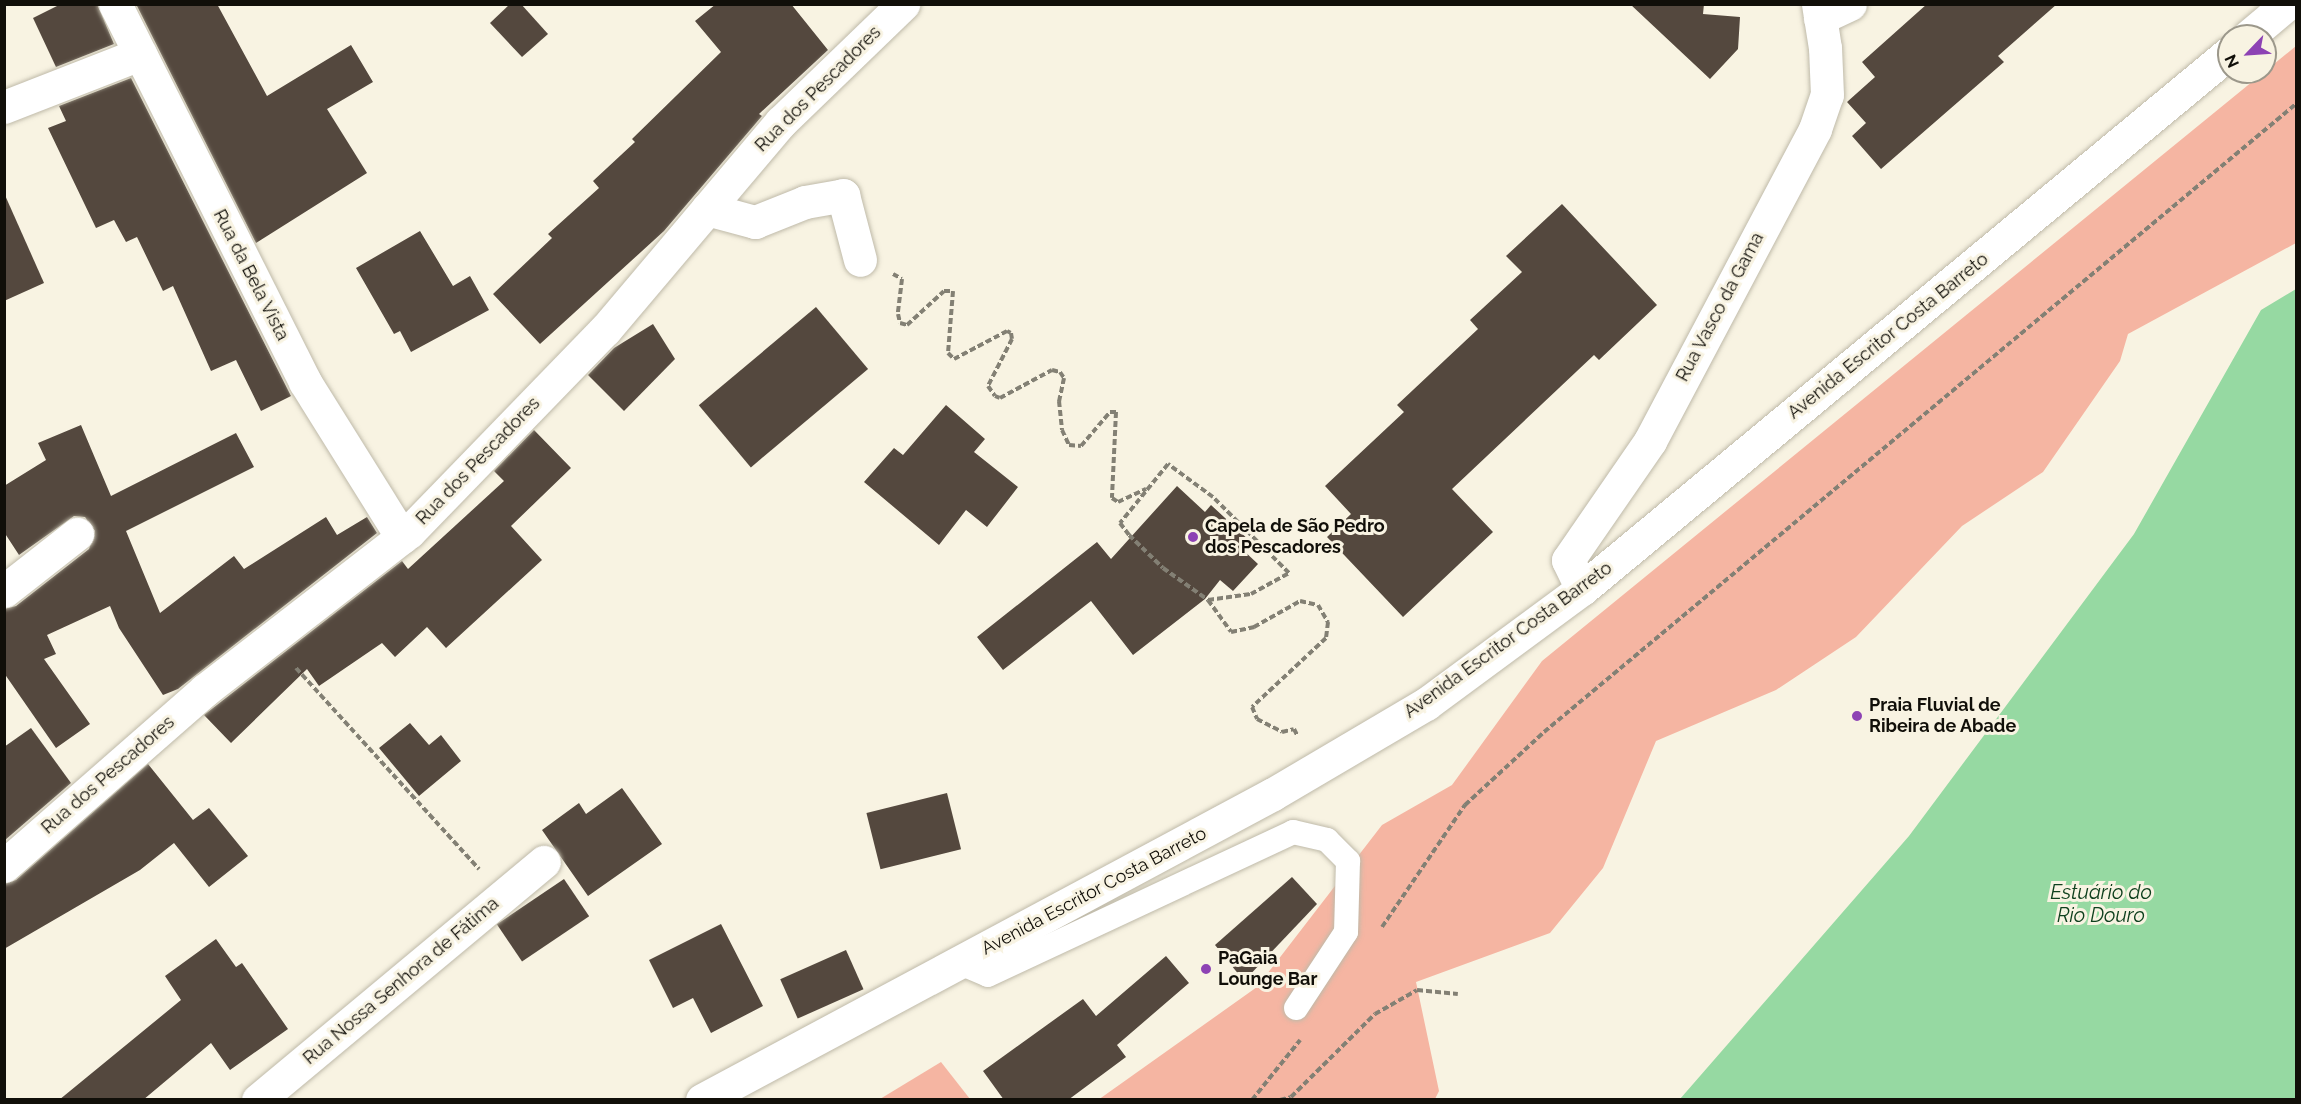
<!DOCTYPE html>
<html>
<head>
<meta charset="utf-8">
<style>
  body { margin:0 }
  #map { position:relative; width:2301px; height:1104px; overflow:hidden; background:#f8f3e2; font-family:Raleway,sans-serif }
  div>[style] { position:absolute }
  .green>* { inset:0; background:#f5b5a2 }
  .water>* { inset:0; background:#96d9a2 }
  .building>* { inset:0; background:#54483e; transform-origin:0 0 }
  .path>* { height:4px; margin-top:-2px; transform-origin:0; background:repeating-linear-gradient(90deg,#838074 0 6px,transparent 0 9px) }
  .roads { filter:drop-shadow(0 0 2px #bfbaa9) drop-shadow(0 0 2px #bfbaa9) }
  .service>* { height:24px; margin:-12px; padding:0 12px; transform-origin:12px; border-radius:12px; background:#fff }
  .minor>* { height:33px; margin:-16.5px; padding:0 16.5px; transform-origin:16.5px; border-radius:16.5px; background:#fff }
  .primary>* { height:33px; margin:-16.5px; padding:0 16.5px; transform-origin:16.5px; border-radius:16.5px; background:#fff }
  .dots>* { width:16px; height:16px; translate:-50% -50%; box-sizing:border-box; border:3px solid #f8f3e2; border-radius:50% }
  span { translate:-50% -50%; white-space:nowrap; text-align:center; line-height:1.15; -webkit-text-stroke:6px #f8f3e2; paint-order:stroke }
  .street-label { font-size:18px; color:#110f09 }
  .poi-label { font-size:18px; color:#110f09; font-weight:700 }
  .left { translate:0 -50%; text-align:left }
  .water-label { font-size:20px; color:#0e401d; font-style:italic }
  .frame { position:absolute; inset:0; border:6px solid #110f09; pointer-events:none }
  .north { position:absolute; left:2217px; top:24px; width:60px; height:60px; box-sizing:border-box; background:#f8f3e2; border:2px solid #9c988b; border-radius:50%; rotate:245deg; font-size:16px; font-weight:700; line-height:24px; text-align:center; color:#110f09 }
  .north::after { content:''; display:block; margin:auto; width:21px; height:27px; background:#8d42b4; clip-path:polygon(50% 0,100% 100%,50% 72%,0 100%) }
</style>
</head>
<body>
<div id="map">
  <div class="green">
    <div style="clip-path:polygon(2296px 46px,2296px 243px,2128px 334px,2120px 361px,2043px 472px,1962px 526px,1856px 637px,1776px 690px,1656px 741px,1603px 868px,1550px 933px,1416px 982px,1439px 1091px,1435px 1099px,1098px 1100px,1257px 987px,1382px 825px,1452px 785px,1542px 661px)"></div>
    <div style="clip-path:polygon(941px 1062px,970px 1099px,880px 1099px)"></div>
  </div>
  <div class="water">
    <div style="clip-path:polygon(2296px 289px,2296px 1099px,1680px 1099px,1909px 836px,2134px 534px,2261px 310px)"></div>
  </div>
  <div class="building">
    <div style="clip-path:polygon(61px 4px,97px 4px,114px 44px,56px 67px,33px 18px)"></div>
    <div style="clip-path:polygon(136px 4px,217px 4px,267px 96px,351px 45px,373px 82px,327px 109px,367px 173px,256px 243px)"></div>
    <div style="clip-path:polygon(510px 4px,521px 4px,548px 34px,522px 57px,490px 23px)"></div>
    <div style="clip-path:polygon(716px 4px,791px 4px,828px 50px,759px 114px,762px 116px,664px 231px,540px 344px,493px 294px,552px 238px,548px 234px,599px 188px,593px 181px,635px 142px,632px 139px,721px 52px,695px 21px)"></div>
    <div style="clip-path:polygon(1630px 4px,1704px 4px,1703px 14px,1740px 17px,1738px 49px,1710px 79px)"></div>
    <div style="clip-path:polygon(1927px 4px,2057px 4px,1998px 56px,2004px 62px,1881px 169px,1852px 136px,1866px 123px,1847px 102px,1875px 77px,1862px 62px)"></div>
    <div style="clip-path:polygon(131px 78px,291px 396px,261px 411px,236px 360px,211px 371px,173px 286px,163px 291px,137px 237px,126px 242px,114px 220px,96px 228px,48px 128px,66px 121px,59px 106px)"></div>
    <div style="clip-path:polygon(4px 193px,44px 283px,4px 301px)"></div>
    <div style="clip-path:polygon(1562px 204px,1657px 305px,1599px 360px,1594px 355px,1452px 489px,1493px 532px,1403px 617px,1327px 537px,1351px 514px,1325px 486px,1404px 412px,1397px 405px,1478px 329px,1470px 320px,1522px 272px,1506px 256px)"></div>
    <div style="clip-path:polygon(420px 231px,453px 286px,470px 276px,489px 310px,411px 352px,400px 331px,394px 334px,356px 268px)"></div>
    <div style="left:816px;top:307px;width:81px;height:153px;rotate:50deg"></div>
    <div style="clip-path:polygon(653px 324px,675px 359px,624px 411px,588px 375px,614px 348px)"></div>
    <div style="clip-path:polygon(946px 405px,985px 439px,974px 452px,1018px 487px,987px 527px,966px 510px,939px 545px,864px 482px,894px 448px,903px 455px)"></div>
    <div style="clip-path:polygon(81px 425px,111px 496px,236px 433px,254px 467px,126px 531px,160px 613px,234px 556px,244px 569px,326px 517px,337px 535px,367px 517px,377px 533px,178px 689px,163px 695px,119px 628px,110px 606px,47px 635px,56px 654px,44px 659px,90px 724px,56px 748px,4px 673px,4px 609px,16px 606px,89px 549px,95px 531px,85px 517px,74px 516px,19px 555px,4px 532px,4px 486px,46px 460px,38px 443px)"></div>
    <div style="clip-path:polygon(534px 430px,571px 468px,511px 526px,542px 560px,446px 648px,427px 627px,395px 657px,382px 643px,319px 686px,307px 669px,231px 743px,204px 715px,402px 561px,408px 569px,504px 481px,494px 471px)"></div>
    <div style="clip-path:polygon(1177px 486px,1205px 512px,1211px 505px,1251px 542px,1243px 550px,1258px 564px,1233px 591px,1220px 580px,1205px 599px,1133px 655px,1091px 601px,1003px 670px,977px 637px,1097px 542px,1111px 559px)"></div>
    <div style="clip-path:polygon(410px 723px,429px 745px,441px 735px,461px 761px,419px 796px,379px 748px)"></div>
    <div style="clip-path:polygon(31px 728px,71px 783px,4px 841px,4px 747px)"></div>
    <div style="clip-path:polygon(148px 764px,193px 820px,209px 808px,248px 856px,209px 887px,174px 843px,140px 870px,4px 949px,4px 884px,16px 880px)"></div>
    <div style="clip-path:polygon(622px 788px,662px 844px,588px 896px,542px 830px,579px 803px,586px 814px)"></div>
    <div style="left:947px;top:793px;width:58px;height:83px;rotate:76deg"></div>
    <div style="clip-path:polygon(1292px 877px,1317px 904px,1244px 981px,1215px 945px)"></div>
    <div style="left:564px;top:879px;width:45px;height:81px;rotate:56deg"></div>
    <div style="clip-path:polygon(721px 924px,763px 1006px,711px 1033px,693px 998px,673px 1008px,649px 960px)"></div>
    <div style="clip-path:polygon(216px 939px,236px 967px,242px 963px,288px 1029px,230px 1070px,211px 1043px,143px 1100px,59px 1100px,181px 1000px,165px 976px)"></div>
    <div style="left:846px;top:950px;width:43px;height:72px;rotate:66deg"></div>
    <div style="clip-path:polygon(1166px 956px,1189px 983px,1117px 1045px,1126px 1057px,1068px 1100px,1004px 1100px,983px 1071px,1083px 999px,1096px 1016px)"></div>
  </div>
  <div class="path">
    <div style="left:893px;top:274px;width:10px;rotate:29deg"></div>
    <div style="left:902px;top:279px;width:35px;rotate:97deg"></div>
    <div style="left:898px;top:314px;width:9px;rotate:77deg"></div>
    <div style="left:900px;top:323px;width:7px;rotate:16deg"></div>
    <div style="left:907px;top:325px;width:50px;rotate:-42.6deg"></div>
    <div style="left:944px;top:291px;width:9px"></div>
    <div style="left:953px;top:291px;width:62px;rotate:94.6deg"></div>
    <div style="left:948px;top:353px;width:8px;rotate:45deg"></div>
    <div style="left:954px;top:359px;width:60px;rotate:-27.8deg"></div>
    <div style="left:1007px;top:331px;width:4px;rotate:27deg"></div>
    <div style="left:1011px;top:333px;width:6px;rotate:81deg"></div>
    <div style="left:1012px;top:339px;width:53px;rotate:117.1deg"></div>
    <div style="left:988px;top:386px;width:12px;rotate:55deg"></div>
    <div style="left:995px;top:396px;width:5px;rotate:22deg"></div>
    <div style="left:1000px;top:398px;width:59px;rotate:-28.3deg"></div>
    <div style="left:1052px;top:370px;width:8px;rotate:14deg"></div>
    <div style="left:1060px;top:372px;width:7px;rotate:56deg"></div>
    <div style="left:1064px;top:378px;width:24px;rotate:102deg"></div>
    <div style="left:1059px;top:401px;width:29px;rotate:84deg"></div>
    <div style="left:1062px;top:430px;width:17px;rotate:65deg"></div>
    <div style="left:1069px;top:445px;width:12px;rotate:5deg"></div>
    <div style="left:1081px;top:446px;width:45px;rotate:-49.5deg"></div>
    <div style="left:1110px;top:412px;width:6px"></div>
    <div style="left:1116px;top:412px;width:86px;rotate:92.7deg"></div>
    <div style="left:1112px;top:498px;width:7px;rotate:34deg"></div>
    <div style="left:1118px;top:502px;width:31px;rotate:-25deg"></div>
    <div style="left:1208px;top:600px;width:43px;rotate:-7.9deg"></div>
    <div style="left:1251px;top:594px;width:43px;rotate:-28.9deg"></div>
    <div style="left:1289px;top:573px;width:107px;rotate:-135deg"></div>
    <div style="left:1213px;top:497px;width:56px;rotate:-143.7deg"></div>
    <div style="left:1168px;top:464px;width:76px;rotate:129.1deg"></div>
    <div style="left:1120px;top:523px;width:15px;rotate:53deg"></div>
    <div style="left:1129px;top:535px;width:47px;rotate:44.1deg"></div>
    <div style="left:1163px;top:568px;width:55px;rotate:35.4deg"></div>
    <div style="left:1208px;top:600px;width:39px;rotate:54deg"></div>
    <div style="left:1231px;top:632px;width:24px;rotate:-12deg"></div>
    <div style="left:1254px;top:627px;width:53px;rotate:-29.5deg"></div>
    <div style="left:1300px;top:601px;width:18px;rotate:13deg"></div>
    <div style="left:1318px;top:605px;width:20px;rotate:60deg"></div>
    <div style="left:1328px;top:622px;width:16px;rotate:97deg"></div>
    <div style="left:1326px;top:638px;width:101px;rotate:137deg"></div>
    <div style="left:1252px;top:707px;width:13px;rotate:67deg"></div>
    <div style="left:1257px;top:719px;width:28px;rotate:27deg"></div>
    <div style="left:1282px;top:732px;width:12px;rotate:-14deg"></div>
    <div style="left:1294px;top:729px;width:7px;rotate:63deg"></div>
    <div style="left:296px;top:668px;width:272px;rotate:47.7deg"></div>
    <div style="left:1382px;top:927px;width:148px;rotate:-55.8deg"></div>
    <div style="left:1465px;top:805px;width:108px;rotate:-42.7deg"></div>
    <div style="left:1544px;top:732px;width:980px;rotate:-39.87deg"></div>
    <div style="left:1252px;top:1100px;width:77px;rotate:-51.3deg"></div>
    <div style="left:1280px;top:1100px;width:11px;rotate:-15deg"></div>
    <div style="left:1291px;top:1097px;width:118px;rotate:-44.7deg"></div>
    <div style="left:1375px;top:1014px;width:48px;rotate:-29.7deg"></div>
    <div style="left:1417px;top:990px;width:41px;rotate:5.6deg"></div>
  </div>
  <div class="roads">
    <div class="service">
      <div style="left:960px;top:963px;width:30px;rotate:23deg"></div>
      <div style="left:988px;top:975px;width:337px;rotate:-25.1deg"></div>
      <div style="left:1293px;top:832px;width:35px;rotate:13deg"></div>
      <div style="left:1327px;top:840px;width:30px;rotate:45deg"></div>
      <div style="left:1348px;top:861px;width:71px;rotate:91.6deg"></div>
      <div style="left:1346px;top:932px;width:91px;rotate:123.3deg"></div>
    </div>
    <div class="minor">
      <div style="left:115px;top:4px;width:423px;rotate:63.3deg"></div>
      <div style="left:305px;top:382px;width:183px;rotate:58deg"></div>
      <div style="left:1820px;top:18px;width:33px;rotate:-25deg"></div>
      <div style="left:4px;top:107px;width:146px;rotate:-21.3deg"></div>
      <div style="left:707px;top:209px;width:50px;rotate:15.2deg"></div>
      <div style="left:755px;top:222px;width:54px;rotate:-21.8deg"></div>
      <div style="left:805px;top:202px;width:39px;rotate:-10deg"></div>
      <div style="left:843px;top:195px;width:67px;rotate:75.3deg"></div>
      <div style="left:1582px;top:589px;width:32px;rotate:-116deg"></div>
      <div style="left:1568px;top:560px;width:145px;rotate:-55.4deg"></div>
      <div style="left:1650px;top:441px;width:353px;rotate:-62.1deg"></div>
      <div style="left:1815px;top:129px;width:36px;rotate:-71deg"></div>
      <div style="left:1827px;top:95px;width:47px;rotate:-92.4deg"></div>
      <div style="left:1825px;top:48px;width:45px;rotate:-99deg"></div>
      <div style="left:4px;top:591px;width:93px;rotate:-38deg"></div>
      <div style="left:4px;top:866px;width:267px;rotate:-41.2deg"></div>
      <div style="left:205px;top:690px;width:258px;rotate:-37.8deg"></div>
      <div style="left:409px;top:532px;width:281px;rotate:-45.9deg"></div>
      <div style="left:605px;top:330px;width:272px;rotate:-49.8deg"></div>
      <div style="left:781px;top:122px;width:170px;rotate:-44deg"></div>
      <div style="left:258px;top:1100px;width:372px;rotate:-39.8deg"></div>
    </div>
    <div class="primary">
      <div style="left:2249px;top:36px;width:50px;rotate:-40.1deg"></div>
      <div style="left:702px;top:1100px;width:648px;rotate:-28.19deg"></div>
      <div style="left:1273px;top:794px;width:178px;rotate:-30.5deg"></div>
      <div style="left:1426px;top:704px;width:194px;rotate:-36.4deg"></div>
      <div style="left:1582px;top:589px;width:840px;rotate:-39.64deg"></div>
    </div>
  </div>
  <div class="dots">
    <div style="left:1193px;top:537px;background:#8d42b4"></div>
    <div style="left:1857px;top:716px;background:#8d42b4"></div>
    <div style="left:1206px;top:969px;background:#8d42b4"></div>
  </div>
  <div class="street-label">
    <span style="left:818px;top:89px;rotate:-45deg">Rua dos Pescadores</span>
    <span style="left:251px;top:275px;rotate:63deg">Rua da Bela Vista</span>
    <span style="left:1720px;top:307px;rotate:-62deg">Rua Vasco da Gama</span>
    <span style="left:1888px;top:336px;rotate:-39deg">Avenida Escritor Costa Barreto</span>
    <span style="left:478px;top:461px;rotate:-46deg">Rua dos Pescadores</span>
    <span style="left:1508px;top:640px;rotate:-36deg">Avenida Escritor Costa Barreto</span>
    <span style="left:108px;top:775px;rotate:-41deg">Rua dos Pescadores</span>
    <span style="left:1094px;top:891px;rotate:-28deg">Avenida Escritor Costa Barreto</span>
    <span style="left:401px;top:981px;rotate:-40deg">Rua Nossa Senhora de Fátima</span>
  </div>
  <div class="poi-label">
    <span class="left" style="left:1205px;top:537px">Capela de São Pedro<br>dos Pescadores</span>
    <span class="left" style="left:1869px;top:716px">Praia Fluvial de<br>Ribeira de Abade</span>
    <span class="left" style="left:1218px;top:969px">PaGaia<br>Lounge Bar</span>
  </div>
  <div class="water-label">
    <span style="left:2101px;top:904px">Estuário do<br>Rio Douro</span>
  </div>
  <div class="frame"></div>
  <div class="north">N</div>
</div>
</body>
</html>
